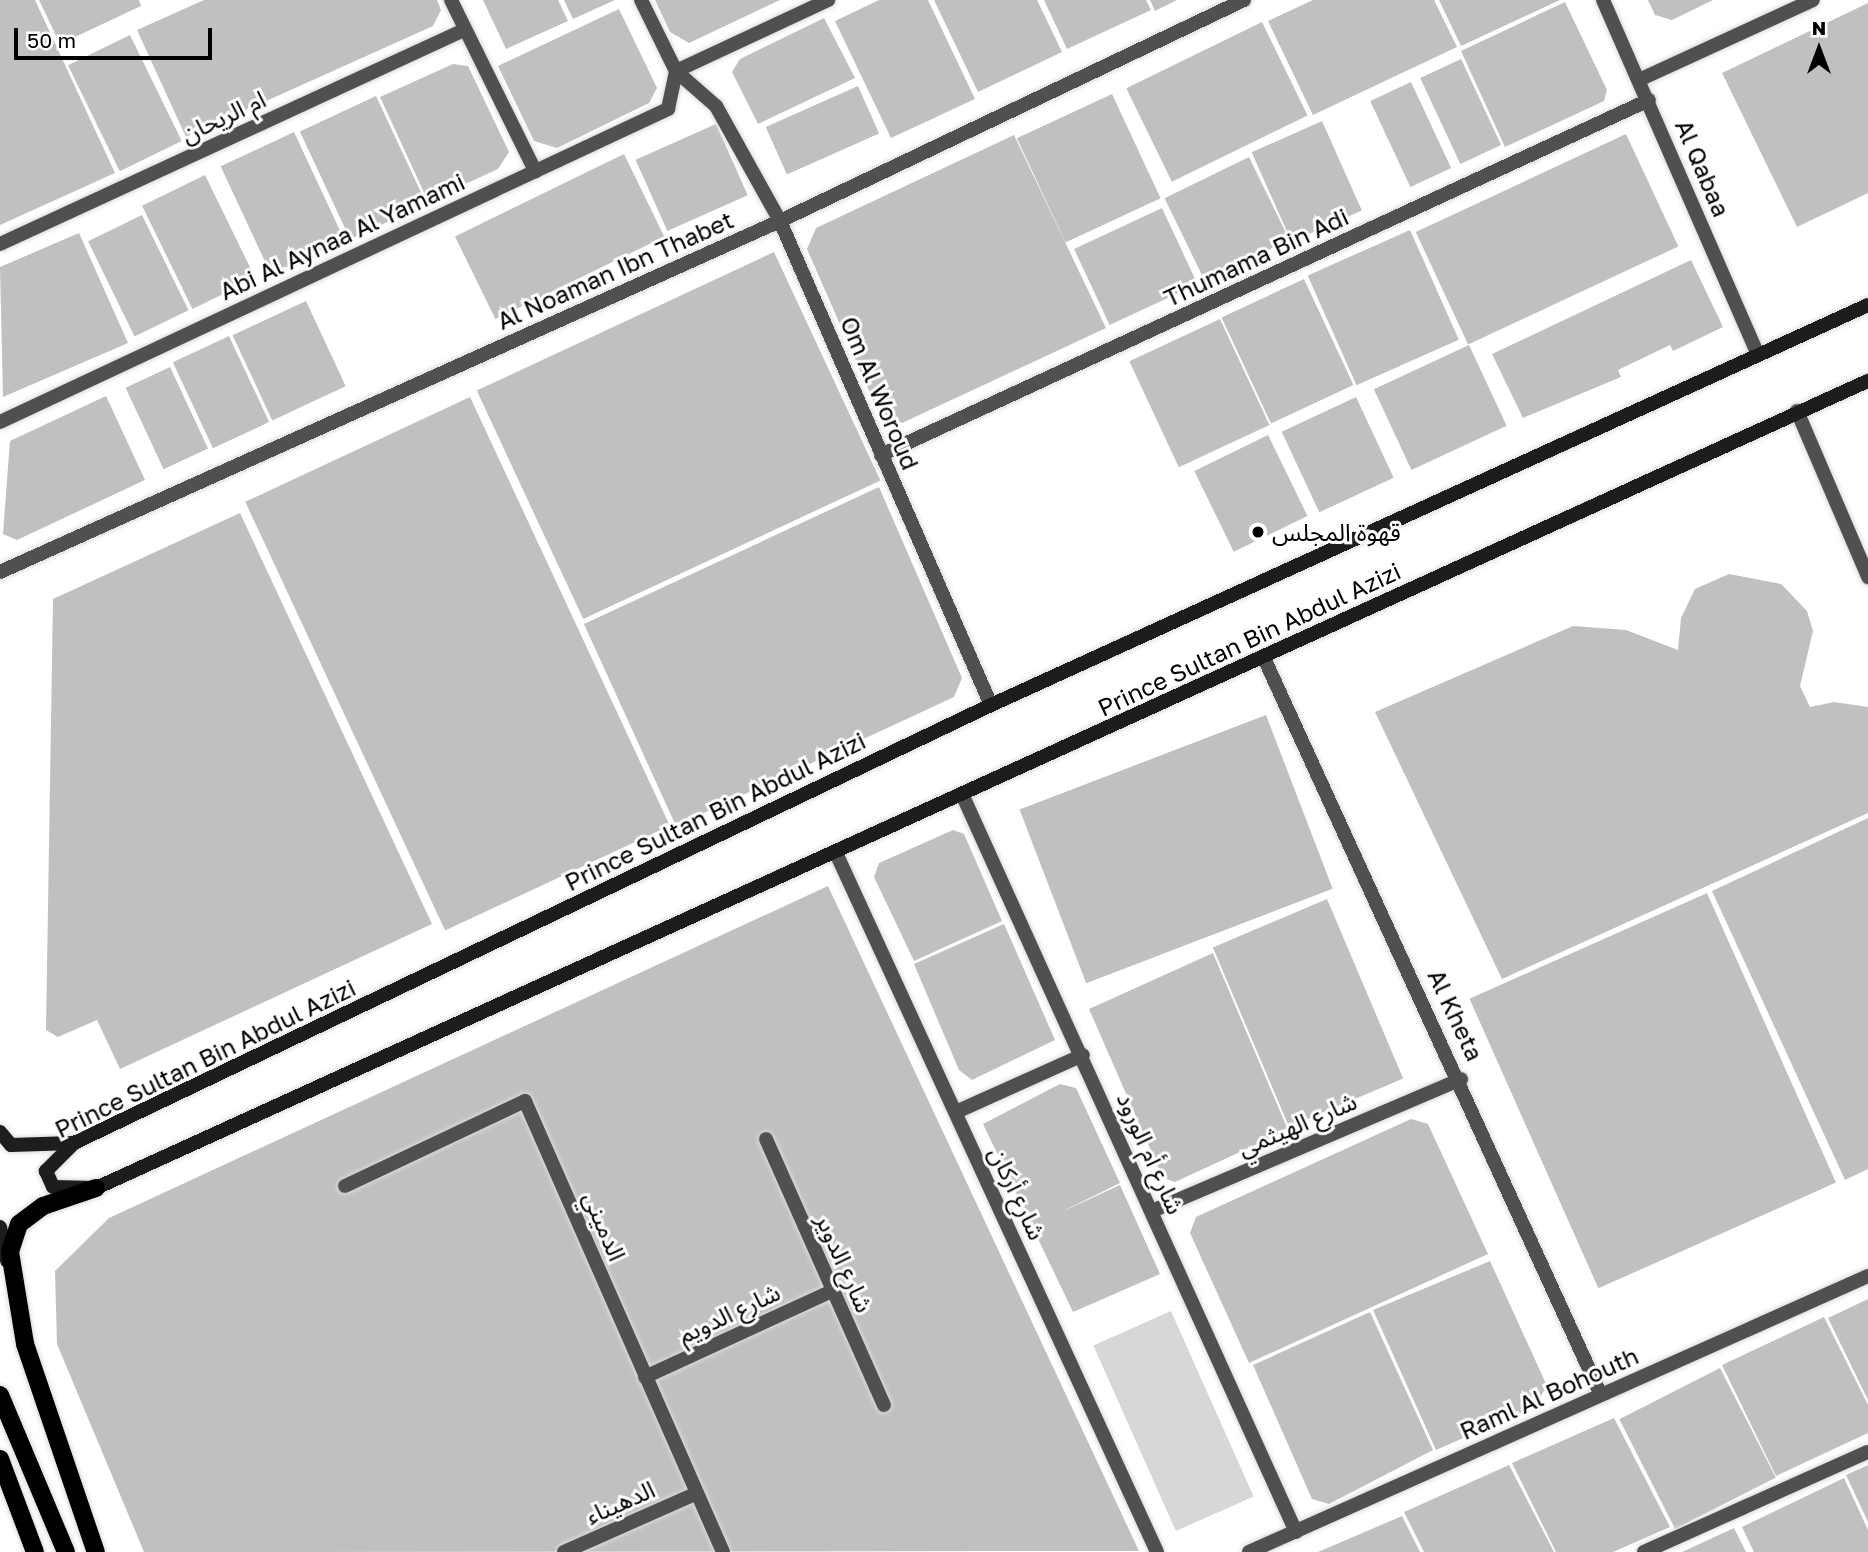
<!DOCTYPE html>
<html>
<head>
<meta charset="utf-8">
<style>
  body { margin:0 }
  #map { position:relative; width:1868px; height:1552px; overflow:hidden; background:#fff; font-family:"Golos Text","Noto Sans Arabic",sans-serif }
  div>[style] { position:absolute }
  .green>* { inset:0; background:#d7d7d7; transform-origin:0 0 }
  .building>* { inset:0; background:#c0c0c0; transform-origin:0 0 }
  .roads { filter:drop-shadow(0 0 2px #dbdbdb) drop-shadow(0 0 2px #dbdbdb) }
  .street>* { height:14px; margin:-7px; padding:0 7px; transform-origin:7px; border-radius:7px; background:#505050 }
  .secondary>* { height:14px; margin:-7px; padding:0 7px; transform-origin:7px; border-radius:7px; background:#1d1d1d }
  .primary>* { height:18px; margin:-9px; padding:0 9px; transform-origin:9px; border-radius:9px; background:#000 }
  .dots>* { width:19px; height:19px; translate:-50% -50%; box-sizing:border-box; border:4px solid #fff; border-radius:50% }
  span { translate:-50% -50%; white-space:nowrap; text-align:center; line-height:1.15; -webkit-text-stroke:6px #fff; paint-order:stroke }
  .street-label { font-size:24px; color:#000 }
  .poi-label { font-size:24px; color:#000 }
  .left { translate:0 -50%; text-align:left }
  .north { position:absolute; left:1784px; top:14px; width:70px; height:70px; -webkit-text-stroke:5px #fff; paint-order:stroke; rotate:0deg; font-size:19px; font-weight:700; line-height:28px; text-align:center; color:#000 }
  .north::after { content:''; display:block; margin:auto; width:24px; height:32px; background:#000; clip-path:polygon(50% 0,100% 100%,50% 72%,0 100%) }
  .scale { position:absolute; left:14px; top:28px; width:198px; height:32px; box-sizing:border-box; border:4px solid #000; border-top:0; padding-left:9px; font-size:21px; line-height:24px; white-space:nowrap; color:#000; -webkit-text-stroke:5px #fff; paint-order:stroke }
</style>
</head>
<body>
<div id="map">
  <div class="green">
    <div style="left:1171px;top:1311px;width:203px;height:85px;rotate:66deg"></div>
  </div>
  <div class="building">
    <div style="clip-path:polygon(0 0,35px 0,115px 173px,0 225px)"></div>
    <div style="clip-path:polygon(39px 0,139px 0,141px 6px,60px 44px)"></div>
    <div style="clip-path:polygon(204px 0,437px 0,441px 10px,433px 26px,186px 137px,137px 30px)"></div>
    <div style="clip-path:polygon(483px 0,558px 0,568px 21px,506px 49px)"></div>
    <div style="clip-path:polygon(564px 0,615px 0,573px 19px)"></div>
    <div style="clip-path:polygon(655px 0,780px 0,689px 43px,670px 32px)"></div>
    <div style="clip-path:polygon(879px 0,928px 0,975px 99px,891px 138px,835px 21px)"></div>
    <div style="clip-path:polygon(934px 0,1037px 0,1062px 52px,978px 92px)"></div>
    <div style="clip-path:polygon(1044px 0,1146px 0,1151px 10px,1067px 49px)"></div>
    <div style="clip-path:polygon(1150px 0,1177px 0,1155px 11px)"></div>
    <div style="clip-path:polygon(1313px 0,1434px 0,1457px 47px,1313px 115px,1268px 21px)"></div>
    <div style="clip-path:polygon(1439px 0,1560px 0,1461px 46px)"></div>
    <div style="clip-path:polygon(1648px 0,1713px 0,1672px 20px,1655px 15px)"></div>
    <div style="clip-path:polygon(1565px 2px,1607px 90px,1604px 101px,1505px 147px,1461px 51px)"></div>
    <div style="clip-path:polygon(1868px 3px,1868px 193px,1797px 227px,1722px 73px)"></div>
    <div style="clip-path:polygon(619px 9px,657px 88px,649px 103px,557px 148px,534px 141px,498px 66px)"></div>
    <div style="clip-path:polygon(824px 18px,855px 78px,758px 124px,732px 72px,740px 59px)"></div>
    <div style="left:1262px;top:22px;width:104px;height:151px;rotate:64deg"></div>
    <div style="left:130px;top:35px;width:118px;height:69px;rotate:64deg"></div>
    <div style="left:1461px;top:59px;width:95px;height:45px;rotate:65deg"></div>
    <div style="clip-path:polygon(453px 64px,468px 66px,509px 152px,498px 169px,428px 201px,380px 97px)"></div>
    <div style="left:1411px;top:82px;width:95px;height:45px;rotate:65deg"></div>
    <div style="left:858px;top:86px;width:52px;height:101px;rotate:66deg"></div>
    <div style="left:1112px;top:94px;width:115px;height:105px;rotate:65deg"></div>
    <div style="left:376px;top:96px;width:119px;height:84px;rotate:65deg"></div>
    <div style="left:1322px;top:121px;width:98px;height:77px;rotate:66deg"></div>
    <div style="left:716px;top:124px;width:78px;height:88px;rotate:66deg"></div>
    <div style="left:294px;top:132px;width:119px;height:81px;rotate:65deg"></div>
    <div style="left:1626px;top:134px;width:124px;height:232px;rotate:65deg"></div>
    <div style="clip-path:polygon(1014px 135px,1106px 328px,902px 423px,878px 411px,807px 249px,816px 228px)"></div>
    <div style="left:624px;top:154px;width:92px;height:188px;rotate:64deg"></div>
    <div style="left:1249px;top:157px;width:92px;height:94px;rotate:64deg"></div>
    <div style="left:205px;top:175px;width:115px;height:70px;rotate:64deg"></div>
    <div style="left:1162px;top:208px;width:84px;height:97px;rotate:65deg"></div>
    <div style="left:142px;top:215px;width:106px;height:60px;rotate:64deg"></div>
    <div style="left:1410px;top:230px;width:120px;height:112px;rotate:66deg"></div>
    <div style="clip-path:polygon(79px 233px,128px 343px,3px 397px,0 267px)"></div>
    <div style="left:774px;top:252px;width:252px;height:328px;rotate:65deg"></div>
    <div style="clip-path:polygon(1691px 260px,1723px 327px,1673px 351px,1670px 345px,1618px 370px,1621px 377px,1523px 418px,1492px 354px)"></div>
    <div style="left:1304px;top:279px;width:117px;height:91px;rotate:65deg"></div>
    <div style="left:306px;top:301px;width:94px;height:81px;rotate:65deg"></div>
    <div style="left:1220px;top:319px;width:117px;height:100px;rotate:65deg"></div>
    <div style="left:229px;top:336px;width:95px;height:62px;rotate:65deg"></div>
    <div style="left:1469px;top:345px;width:89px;height:105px;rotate:65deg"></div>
    <div style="left:170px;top:367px;width:90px;height:49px;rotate:65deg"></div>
    <div style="clip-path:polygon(106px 396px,145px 480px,17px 540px,3px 534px,10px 441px)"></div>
    <div style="left:470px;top:397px;width:473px;height:248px;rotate:65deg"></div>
    <div style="left:1356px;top:397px;width:89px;height:82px;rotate:65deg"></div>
    <div style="left:1268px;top:435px;width:90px;height:82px;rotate:64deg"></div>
    <div style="clip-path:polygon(879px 487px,962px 678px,954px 697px,676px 826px,584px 624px)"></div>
    <div style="clip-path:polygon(240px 513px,432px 924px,120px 1069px,97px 1020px,58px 1037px,46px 1030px,53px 599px)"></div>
    <div style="clip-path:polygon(1729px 574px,1781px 584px,1807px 611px,1813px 631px,1800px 686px,1810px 707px,1834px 702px,1868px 707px,1868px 813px,1502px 979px,1375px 712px,1573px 626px,1626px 630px,1678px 650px,1681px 618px,1695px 589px)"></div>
    <div style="left:1266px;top:715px;width:186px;height:264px;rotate:69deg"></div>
    <div style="clip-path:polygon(1868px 818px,1868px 1169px,1845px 1180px,1712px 891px)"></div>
    <div style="clip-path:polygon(953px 830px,964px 834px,1002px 921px,914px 961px,874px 877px,879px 863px)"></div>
    <div style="clip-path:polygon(828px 886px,1139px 1551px,144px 1552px,57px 1344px,55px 1271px,109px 1218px)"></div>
    <div style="left:1707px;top:893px;width:317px;height:260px;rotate:66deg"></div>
    <div style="left:1327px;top:899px;width:195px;height:124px;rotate:67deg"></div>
    <div style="clip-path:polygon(1004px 924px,1055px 1040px,972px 1080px,959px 1070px,914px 964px)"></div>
    <div style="clip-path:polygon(1213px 953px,1288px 1130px,1175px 1182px,1163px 1178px,1089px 1009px)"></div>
    <div style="clip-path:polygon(1060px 1084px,1076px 1088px,1120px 1183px,1057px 1214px,1120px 1185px,1160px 1274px,1073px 1312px,983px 1124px)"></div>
    <div style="clip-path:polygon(1411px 1119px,1428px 1124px,1488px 1254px,1249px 1363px,1190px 1233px,1196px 1217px)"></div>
    <div style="clip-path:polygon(1490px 1261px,1547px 1386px,1534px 1407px,1436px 1450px,1373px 1310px)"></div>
    <div style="clip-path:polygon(1868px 1299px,1868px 1400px,1828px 1318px)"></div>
    <div style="clip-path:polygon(1370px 1312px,1433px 1450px,1329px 1504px,1312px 1499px,1253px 1365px)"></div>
    <div style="clip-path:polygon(1824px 1317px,1868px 1405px,1868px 1433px,1776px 1476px,1722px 1365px)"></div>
    <div style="left:1720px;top:1368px;width:123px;height:113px;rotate:63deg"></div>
    <div style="clip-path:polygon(1614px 1418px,1670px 1527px,1613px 1552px,1556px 1552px,1512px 1463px)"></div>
    <div style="clip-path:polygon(1509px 1465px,1554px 1552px,1424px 1552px,1404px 1512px)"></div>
    <div style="clip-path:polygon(1868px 1465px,1868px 1522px,1846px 1475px)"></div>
    <div style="clip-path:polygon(1844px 1478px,1868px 1530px,1868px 1552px,1754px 1552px,1742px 1527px)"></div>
    <div style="clip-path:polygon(1402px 1516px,1420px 1552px,1318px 1552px)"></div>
    <div style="clip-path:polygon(1734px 1528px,1746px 1552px,1682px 1552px)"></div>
  </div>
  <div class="roads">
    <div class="street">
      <div style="left:451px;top:0;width:191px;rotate:63.8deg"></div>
      <div style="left:641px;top:0;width:79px;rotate:63.8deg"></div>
      <div style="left:676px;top:71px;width:168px;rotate:-25deg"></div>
      <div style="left:1603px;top:0;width:386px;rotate:66.4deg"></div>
      <div style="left:1641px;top:79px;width:189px;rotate:-24.7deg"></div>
      <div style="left:0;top:244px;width:511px;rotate:-24.76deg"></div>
      <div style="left:1797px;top:411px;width:181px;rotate:66.8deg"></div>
      <div style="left:0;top:422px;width:738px;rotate:-25.11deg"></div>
      <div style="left:668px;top:109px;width:39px;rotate:-78deg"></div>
      <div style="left:676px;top:71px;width:53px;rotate:41.2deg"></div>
      <div style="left:716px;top:106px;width:132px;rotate:60.9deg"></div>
      <div style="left:780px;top:221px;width:528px;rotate:66.45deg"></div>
      <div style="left:881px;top:455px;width:846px;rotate:-24.81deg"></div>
      <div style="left:0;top:572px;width:855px;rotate:-24.23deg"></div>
      <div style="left:780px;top:221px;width:514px;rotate:-25.47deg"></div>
      <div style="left:1264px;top:658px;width:810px;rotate:65.43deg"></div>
      <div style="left:962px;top:794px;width:810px;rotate:65.65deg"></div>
      <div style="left:836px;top:853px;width:769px;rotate:65.33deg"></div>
      <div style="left:956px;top:1112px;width:139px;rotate:-24.2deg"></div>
      <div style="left:766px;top:1139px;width:291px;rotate:66.1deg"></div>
      <div style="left:345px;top:1186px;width:199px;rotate:-25.3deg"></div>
      <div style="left:525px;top:1101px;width:493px;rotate:66.3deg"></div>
      <div style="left:1152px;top:1211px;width:336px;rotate:-23.1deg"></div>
      <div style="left:645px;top:1377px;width:206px;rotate:-24.7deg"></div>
      <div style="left:564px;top:1552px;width:143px;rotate:-23.9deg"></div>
      <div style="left:1249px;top:1552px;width:678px;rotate:-24.03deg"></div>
      <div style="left:1644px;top:1552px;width:245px;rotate:-24.1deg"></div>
    </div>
    <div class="secondary">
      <div style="left:1868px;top:305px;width:964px;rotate:155.48deg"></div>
      <div style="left:991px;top:705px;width:1016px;rotate:154.47deg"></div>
      <div style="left:74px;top:1143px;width:40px;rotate:135deg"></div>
      <div style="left:46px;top:1171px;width:17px;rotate:66deg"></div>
      <div style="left:53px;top:1187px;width:43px;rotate:1.3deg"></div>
      <div style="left:96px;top:1188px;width:1947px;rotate:-24.49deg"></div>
      <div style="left:0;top:1132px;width:17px;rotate:50deg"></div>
      <div style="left:11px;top:1145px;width:62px;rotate:-1.8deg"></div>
      <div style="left:0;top:1227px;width:35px;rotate:78deg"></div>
    </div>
    <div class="primary">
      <div style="left:96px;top:1188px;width:56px;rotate:161.2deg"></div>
      <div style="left:43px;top:1206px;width:30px;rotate:143deg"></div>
      <div style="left:19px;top:1224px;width:29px;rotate:108deg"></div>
      <div style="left:10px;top:1252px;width:93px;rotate:80.7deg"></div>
      <div style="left:25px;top:1344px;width:220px;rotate:71.2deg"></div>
      <div style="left:0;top:1395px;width:170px;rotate:67.2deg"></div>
      <div style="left:0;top:1459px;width:99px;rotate:69.4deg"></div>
    </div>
  </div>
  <div class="dots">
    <div style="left:1258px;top:532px;background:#000"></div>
  </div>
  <div class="street-label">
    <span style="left:223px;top:116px;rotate:-25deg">ام الريحان</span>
    <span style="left:1703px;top:168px;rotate:67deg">Al Qabaa</span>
    <span style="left:342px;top:236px;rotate:-25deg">Abi Al Aynaa Al Yamami</span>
    <span style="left:1256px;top:257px;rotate:-25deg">Thumama Bin Adi</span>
    <span style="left:615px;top:270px;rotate:-24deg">Al Noaman Ibn Thabet</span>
    <span style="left:880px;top:393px;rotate:67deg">Om Al Woroud</span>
    <span style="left:1249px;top:639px;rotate:-25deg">Prince Sultan Bin Abdul Azizi</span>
    <span style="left:715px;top:811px;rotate:-26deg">Prince Sultan Bin Abdul Azizi</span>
    <span style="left:1456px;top:1015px;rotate:65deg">Al Kheta</span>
    <span style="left:205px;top:1058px;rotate:-26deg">Prince Sultan Bin Abdul Azizi</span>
    <span style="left:1297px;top:1124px;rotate:-23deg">شارع الهيثمي</span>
    <span style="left:1151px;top:1153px;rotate:66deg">شارع أم الورود</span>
    <span style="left:1018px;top:1193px;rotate:65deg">شارع أركان</span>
    <span style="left:605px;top:1226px;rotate:67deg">الدميني</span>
    <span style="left:845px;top:1263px;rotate:66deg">شارع الدوير</span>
    <span style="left:729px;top:1313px;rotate:-25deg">شارع الدويم</span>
    <span style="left:1549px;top:1393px;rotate:-24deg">Raml Al Bohouth</span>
    <span style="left:620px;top:1502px;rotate:-24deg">الدهيناء</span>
  </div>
  <div class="poi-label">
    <span class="left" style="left:1272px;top:532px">قهوة المجلس</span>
  </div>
  <div class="north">N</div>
  <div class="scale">50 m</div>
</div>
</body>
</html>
